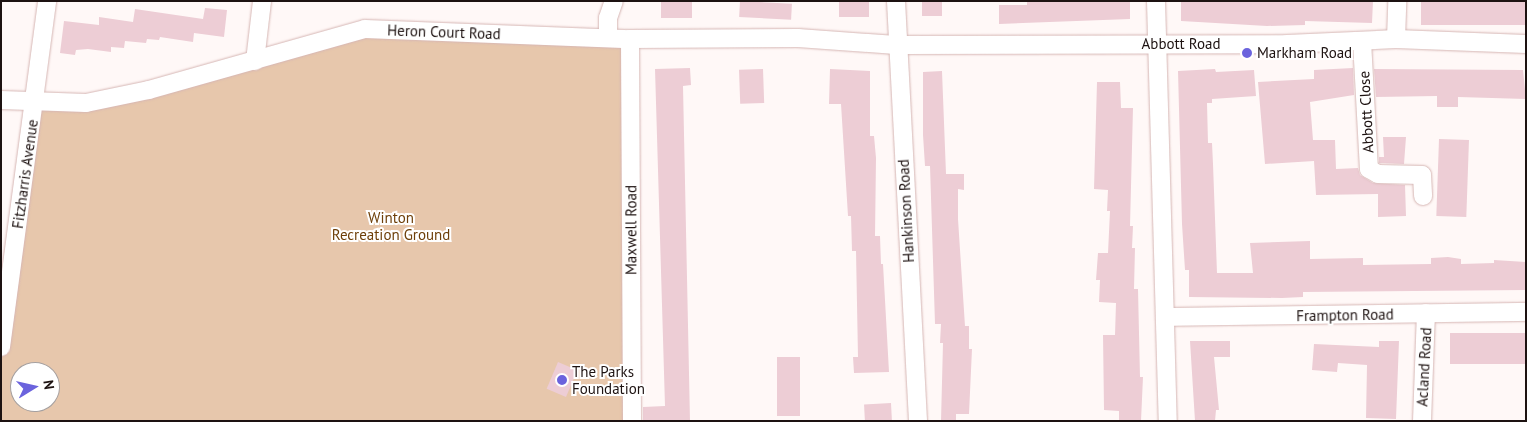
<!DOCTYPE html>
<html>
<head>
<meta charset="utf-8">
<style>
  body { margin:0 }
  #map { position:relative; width:1527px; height:422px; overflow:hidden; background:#fff8f7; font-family:"PT Sans",sans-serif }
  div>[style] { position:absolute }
  .green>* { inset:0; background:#e7c7ac }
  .building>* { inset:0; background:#edcdd5; transform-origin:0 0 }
  .roads { filter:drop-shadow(0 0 1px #d6b6b4) drop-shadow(0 0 1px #d6b6b4) }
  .minor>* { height:18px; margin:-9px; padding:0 9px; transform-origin:9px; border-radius:9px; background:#fff }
  .dots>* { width:14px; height:14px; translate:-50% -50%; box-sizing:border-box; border:2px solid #fff; border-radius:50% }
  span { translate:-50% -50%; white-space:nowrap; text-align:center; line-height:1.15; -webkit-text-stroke:4px #fff; paint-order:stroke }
  .street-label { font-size:15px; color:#1d1211 }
  .poi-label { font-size:15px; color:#1d1211 }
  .left { translate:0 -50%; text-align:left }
  .park-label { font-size:15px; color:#6e3f09 }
  .frame { position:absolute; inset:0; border:2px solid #1d1211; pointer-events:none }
  .north { position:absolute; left:10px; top:362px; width:50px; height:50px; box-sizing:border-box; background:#fff; border:1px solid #a5a0a0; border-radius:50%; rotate:81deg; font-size:14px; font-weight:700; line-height:20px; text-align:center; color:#1d1211 }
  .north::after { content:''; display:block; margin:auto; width:18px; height:22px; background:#6b63dd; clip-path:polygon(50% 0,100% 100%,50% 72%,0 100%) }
</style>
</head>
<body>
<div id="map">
  <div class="green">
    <div style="clip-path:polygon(evenodd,365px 29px,630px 39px,632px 421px,1px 421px,1px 347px,34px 103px,86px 103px,365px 29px,20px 372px,50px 372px,50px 402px,20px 402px,20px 372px)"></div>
  </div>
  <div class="building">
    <div style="left:661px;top:1px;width:31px;height:17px"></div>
    <div style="left:740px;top:1px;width:52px;height:16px;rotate:3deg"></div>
    <div style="left:839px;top:1px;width:30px;height:16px"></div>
    <div style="left:922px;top:1px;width:20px;height:15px"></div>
    <div style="clip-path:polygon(1027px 1px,1130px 1px,1130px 19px,999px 24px,999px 5px,1027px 5px)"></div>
    <div style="clip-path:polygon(1181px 1px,1373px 1px,1372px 23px,1305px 21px,1305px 25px,1267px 26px,1181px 21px)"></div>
    <div style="left:1421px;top:1px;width:105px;height:24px"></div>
    <div style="clip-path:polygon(205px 8px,227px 10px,224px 37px,194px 33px,193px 42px,160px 37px,159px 40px,147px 39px,146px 43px,125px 41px,124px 48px,111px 47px,111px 52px,88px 49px,76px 50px,75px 55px,60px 53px,64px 21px,99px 25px,99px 17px,133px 22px,135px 9px,203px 19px)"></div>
    <div style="clip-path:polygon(690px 68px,691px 85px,683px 86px,690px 421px,643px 421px,643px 407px,665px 406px,655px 69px)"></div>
    <div style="clip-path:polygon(1353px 68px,1354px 95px,1310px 102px,1313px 140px,1335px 140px,1336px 169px,1358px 168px,1360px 175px,1373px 183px,1405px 185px,1406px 216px,1378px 217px,1378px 194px,1316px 195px,1314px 161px,1265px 164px,1258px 82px,1314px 79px,1314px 70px)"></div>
    <div style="left:763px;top:69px;width:34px;height:24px;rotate:88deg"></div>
    <div style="clip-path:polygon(830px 69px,870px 71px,870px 136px,874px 136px,876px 158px,875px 236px,880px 236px,881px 264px,883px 264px,889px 372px,854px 373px,853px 357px,858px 357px,856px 251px,852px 251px,851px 216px,848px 216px,841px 104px,829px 104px)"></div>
    <div style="clip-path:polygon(1215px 69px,1216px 72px,1254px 70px,1256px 96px,1212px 99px,1212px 103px,1207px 103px,1208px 143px,1212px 143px,1213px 164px,1217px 273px,1253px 273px,1250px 243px,1310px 241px,1310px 259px,1363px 258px,1363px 265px,1431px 264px,1431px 258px,1448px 257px,1461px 259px,1461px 264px,1494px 263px,1494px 260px,1526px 262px,1526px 290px,1303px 292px,1303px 297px,1282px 298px,1189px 297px,1189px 270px,1185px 270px,1182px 224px,1178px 71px)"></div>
    <div style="clip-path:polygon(1374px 69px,1523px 70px,1526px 99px,1458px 97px,1458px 107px,1437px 107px,1437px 96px,1376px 97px)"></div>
    <div style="clip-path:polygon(942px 71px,946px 174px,964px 174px,964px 190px,958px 189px,958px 219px,965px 326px,969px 326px,969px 349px,972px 349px,969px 414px,956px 414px,956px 421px,941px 421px,943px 343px,940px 343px,941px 324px,935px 324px,930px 166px,925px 166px,923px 135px,923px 72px)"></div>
    <div style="clip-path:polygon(1097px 82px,1120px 82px,1121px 108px,1133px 108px,1130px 226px,1133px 226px,1132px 248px,1135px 248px,1134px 289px,1138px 289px,1140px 377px,1143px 377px,1141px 421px,1119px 421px,1119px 411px,1104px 410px,1103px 335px,1115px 335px,1116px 303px,1099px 302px,1100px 280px,1096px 280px,1098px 253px,1108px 253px,1110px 211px,1107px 211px,1108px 190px,1094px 189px)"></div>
    <div style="clip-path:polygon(1383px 137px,1406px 137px,1404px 164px,1379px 163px,1379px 157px,1384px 157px)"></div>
    <div style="left:1439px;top:139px;width:30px;height:77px;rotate:2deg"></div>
    <div style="left:1526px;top:333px;width:31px;height:76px;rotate:90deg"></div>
    <div style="clip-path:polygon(1190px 341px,1230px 341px,1230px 357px,1214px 357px,1219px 410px,1216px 410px,1215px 421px,1195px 421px)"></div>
    <div style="clip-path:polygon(1379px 341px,1399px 341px,1396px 419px,1366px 418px,1367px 365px,1338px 363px,1337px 372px,1312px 370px,1314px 344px,1379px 347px)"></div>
    <div style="left:777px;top:357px;width:23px;height:59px"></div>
    <div style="left:558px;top:362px;width:21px;height:29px;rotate:23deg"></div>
    <div style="left:891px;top:403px;width:18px;height:27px;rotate:87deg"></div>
  </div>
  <div class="roads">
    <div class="minor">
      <div style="left:896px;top:1px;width:421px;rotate:87deg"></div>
      <div style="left:1156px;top:1px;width:420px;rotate:88.4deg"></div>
      <div style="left:608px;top:38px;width:20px;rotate:-90deg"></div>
      <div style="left:608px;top:18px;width:18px;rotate:-71deg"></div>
      <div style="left:630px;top:39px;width:382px;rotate:89.7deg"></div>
      <div style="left:1396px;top:39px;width:38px;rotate:-88deg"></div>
      <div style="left:1362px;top:41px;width:128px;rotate:86.9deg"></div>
      <div style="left:1369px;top:169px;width:10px;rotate:29deg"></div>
      <div style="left:1378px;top:174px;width:44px;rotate:1.3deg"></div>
      <div style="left:1422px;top:175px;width:21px;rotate:87deg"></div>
      <div style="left:255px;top:61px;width:60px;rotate:-83.3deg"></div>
      <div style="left:1px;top:100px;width:85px;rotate:2deg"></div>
      <div style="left:86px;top:103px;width:64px;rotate:-11.7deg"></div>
      <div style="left:149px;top:90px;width:224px;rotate:-15.8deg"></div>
      <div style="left:365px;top:29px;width:265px;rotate:2.2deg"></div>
      <div style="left:630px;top:39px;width:168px;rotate:-0.3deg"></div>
      <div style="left:798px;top:38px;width:98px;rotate:4.1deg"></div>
      <div style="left:896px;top:45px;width:391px;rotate:-0.1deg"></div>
      <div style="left:1287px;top:44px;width:109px;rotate:-2.6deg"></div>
      <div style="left:1396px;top:39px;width:130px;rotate:2.2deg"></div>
      <div style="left:1165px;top:317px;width:361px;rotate:-0.8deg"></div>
      <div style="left:1px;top:347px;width:349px;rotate:-82.4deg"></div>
      <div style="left:1422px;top:421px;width:108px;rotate:-87.9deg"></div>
    </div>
  </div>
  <div class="dots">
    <div style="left:1247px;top:53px;background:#6b63dd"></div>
    <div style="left:562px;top:380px;background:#6b63dd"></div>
  </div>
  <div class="street-label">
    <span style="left:444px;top:32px;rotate:2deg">Heron Court Road</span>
    <span style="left:1181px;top:44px">Abbott Road</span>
    <span style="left:1366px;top:112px;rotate:-93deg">Abbott Close</span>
    <span style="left:25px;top:174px;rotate:-82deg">Fitzharris Avenue</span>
    <span style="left:906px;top:211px;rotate:-93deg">Hankinson Road</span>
    <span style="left:631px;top:230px;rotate:-90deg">Maxwell Road</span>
    <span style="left:1345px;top:315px;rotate:-1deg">Frampton Road</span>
    <span style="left:1424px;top:367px;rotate:-87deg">Acland Road</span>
  </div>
  <div class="poi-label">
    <span class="left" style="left:1257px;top:53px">Markham Road</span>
    <span class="left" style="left:572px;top:380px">The Parks<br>Foundation</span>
  </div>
  <div class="park-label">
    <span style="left:391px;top:226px">Winton<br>Recreation Ground</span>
  </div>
  <div class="frame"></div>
  <div class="north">N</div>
</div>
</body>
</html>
